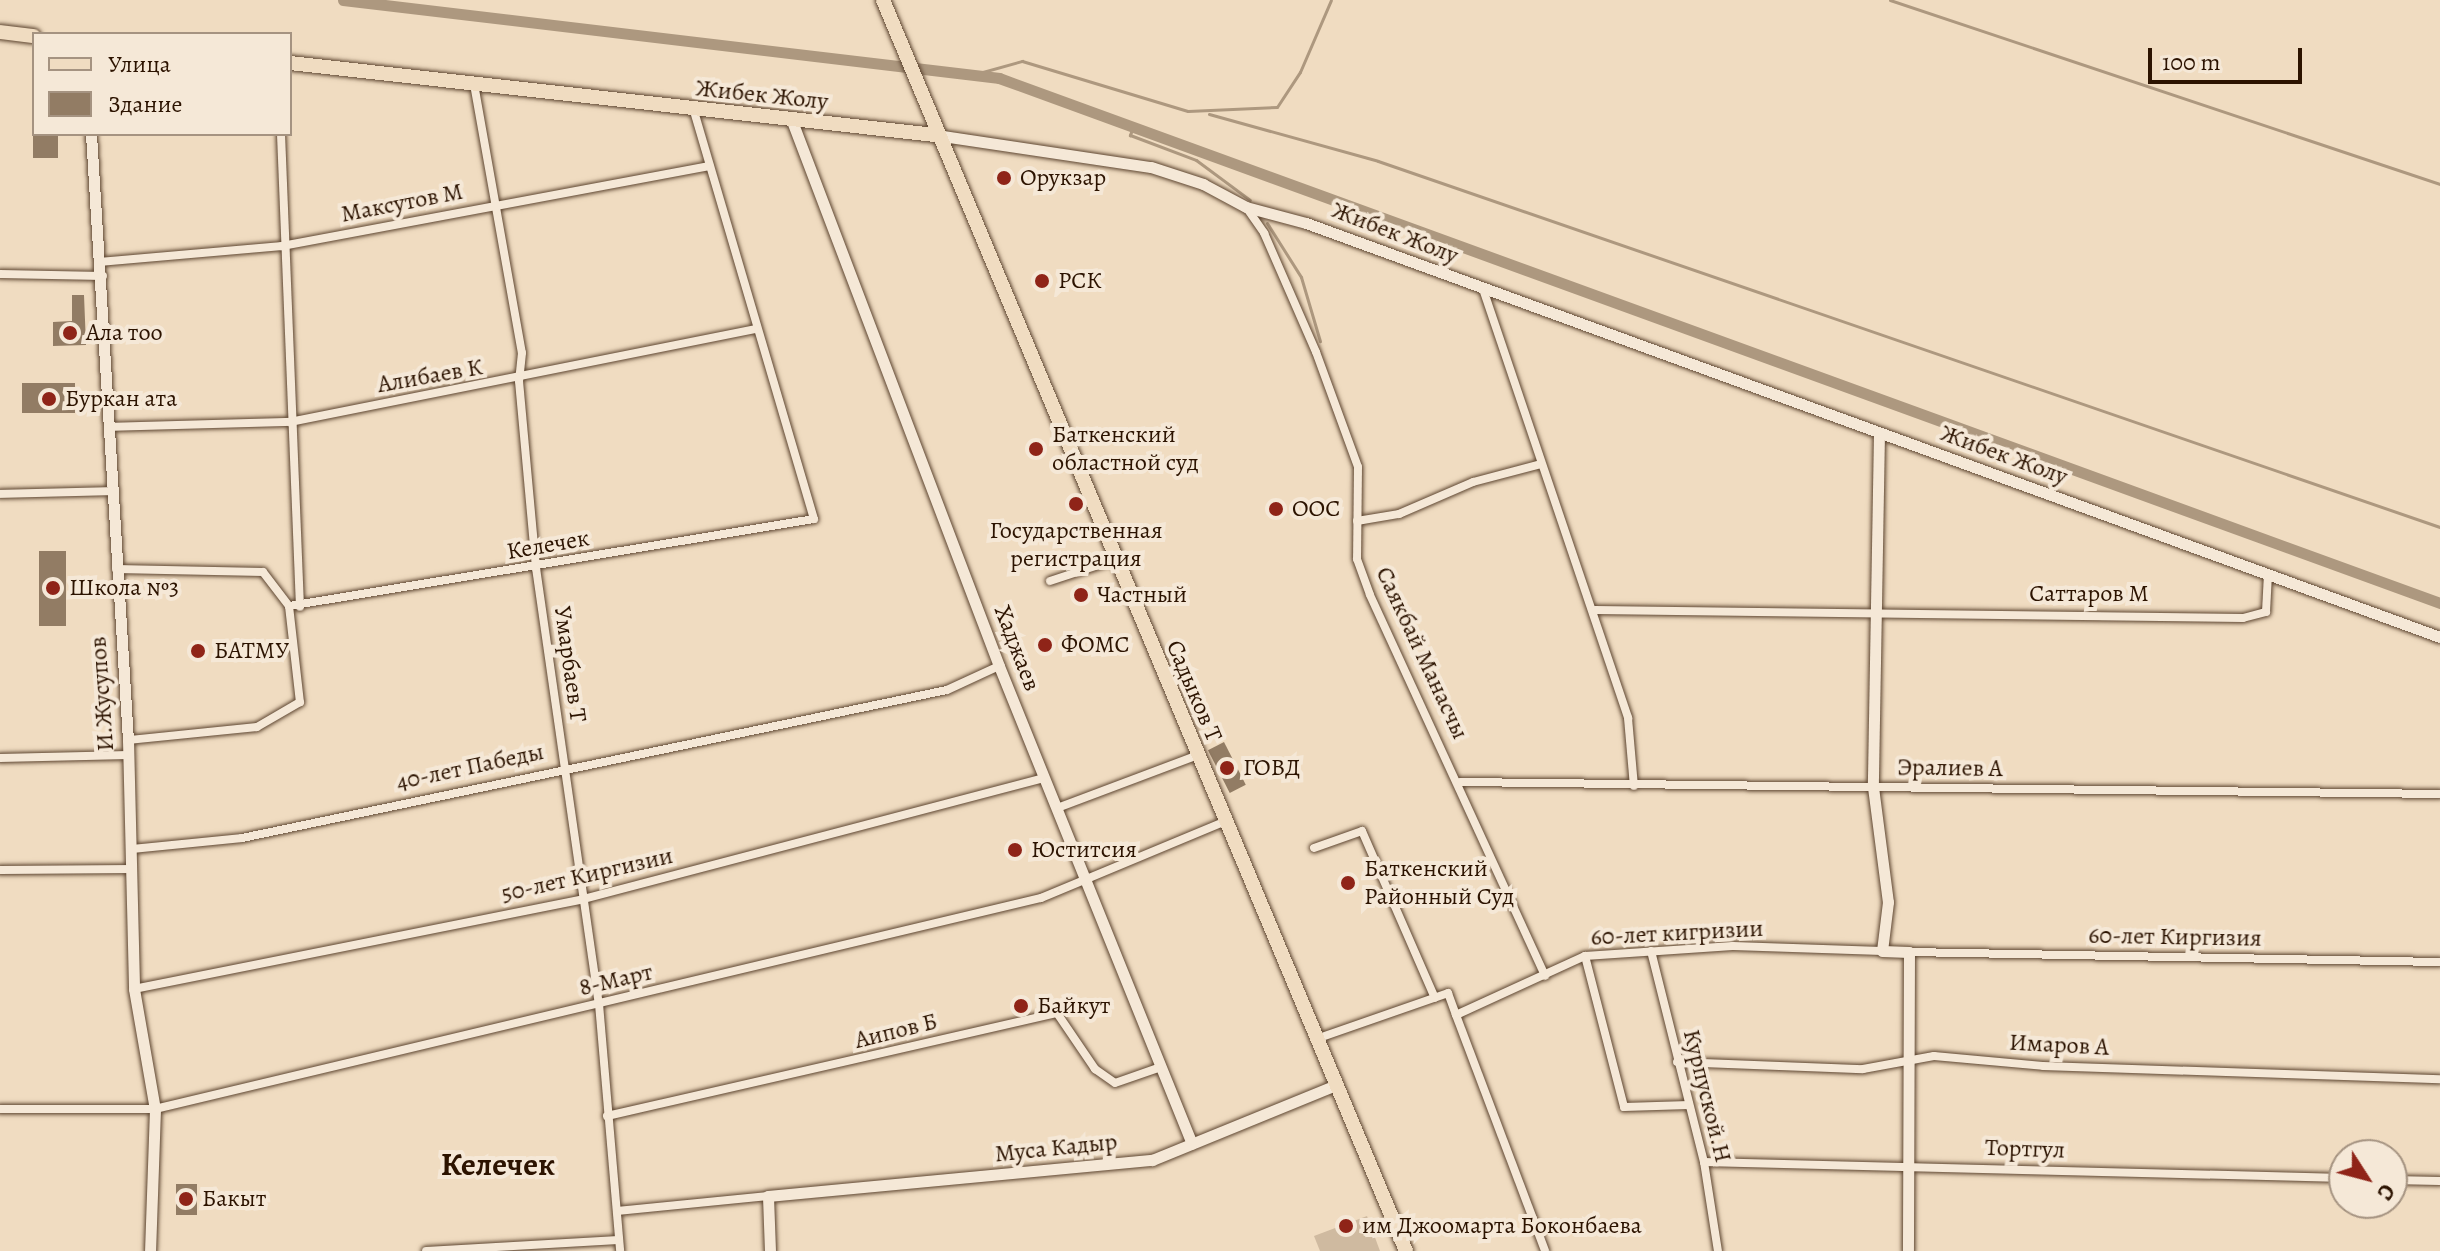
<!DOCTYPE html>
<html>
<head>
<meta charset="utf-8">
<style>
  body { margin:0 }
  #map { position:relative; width:2440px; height:1251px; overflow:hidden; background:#f0dcc1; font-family:Alegreya,serif }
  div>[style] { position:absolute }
  .green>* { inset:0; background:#cfbaa0 }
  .stream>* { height:3px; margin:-1.5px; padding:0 1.5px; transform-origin:1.5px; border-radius:1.5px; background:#ad987f }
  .canal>* { height:11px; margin:-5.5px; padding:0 5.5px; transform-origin:5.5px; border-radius:5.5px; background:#ad987f }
  .building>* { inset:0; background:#927c64; transform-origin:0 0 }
  .roads { filter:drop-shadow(0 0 2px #5d4530) drop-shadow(0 0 2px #5d4530) }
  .minor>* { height:8px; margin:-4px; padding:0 4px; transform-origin:4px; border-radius:4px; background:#f5e8d7 }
  .tertiary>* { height:11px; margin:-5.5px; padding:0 5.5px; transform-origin:5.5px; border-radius:5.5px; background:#f5e8d7 }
  .primary>* { height:14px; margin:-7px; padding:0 7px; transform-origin:7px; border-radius:7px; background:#f0dcc1 }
  .trunk>* { height:14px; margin:-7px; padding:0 7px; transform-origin:7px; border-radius:7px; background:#f0dcc1 }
  .dots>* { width:22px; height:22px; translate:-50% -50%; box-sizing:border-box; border:4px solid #f5e8d7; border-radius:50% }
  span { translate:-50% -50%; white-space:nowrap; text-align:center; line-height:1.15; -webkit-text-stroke:8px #f5e8d7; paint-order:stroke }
  .street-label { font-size:24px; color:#2c1300 }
  .poi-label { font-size:24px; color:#2c1300 }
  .left { translate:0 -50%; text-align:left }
  .district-label { font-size:32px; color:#2c1300; font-weight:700 }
  .legend { position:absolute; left:32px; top:32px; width:260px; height:104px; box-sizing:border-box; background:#f5e8d7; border:2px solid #a59381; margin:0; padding:10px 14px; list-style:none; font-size:24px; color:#2c1300 }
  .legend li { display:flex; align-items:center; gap:16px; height:40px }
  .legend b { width:40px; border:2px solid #a59381 }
  .north { position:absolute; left:2328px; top:1139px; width:80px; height:80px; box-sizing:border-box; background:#f5e8d7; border:2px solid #a59381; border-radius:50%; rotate:126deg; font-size:22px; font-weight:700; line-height:32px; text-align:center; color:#2c1300 }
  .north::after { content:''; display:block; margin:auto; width:28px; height:36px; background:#8f2418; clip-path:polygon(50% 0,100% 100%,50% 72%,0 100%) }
  .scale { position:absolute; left:2148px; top:48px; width:154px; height:36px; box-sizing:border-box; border:4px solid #2c1300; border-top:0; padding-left:10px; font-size:24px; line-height:28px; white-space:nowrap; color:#2c1300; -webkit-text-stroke:6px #f5e8d7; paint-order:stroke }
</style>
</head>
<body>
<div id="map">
  <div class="green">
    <div style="clip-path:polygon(1367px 1216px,1380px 1251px,1320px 1251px,1314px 1236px)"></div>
  </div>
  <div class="stream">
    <div style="left:1890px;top:0;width:580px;rotate:18.5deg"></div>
    <div style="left:979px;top:73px;width:45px;rotate:-15.6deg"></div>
    <div style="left:1022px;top:61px;width:173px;rotate:16.8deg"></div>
    <div style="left:1188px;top:111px;width:89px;rotate:-2.6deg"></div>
    <div style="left:1277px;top:107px;width:42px;rotate:-56.7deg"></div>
    <div style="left:1300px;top:72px;width:78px;rotate:-66.7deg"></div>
    <div style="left:1209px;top:114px;width:175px;rotate:15.5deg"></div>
    <div style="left:1378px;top:161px;width:1123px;rotate:19.02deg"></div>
    <div style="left:1133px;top:127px;width:9px;rotate:111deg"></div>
    <div style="left:1130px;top:135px;width:71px;rotate:20.7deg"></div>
    <div style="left:1196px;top:160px;width:67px;rotate:36.5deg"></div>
    <div style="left:1267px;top:223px;width:64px;rotate:57.8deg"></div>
    <div style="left:1301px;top:277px;width:67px;rotate:73.5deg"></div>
  </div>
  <div class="canal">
    <div style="left:343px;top:0;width:661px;rotate:6.78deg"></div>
    <div style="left:999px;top:78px;width:1534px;rotate:20.02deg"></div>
  </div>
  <div class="building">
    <div style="left:33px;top:134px;width:25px;height:24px"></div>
    <div style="clip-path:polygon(72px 295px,84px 295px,86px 345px,53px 346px,53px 322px,72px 321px)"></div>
    <div style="left:75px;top:383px;width:30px;height:53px;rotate:90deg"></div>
    <div style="left:39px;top:551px;width:27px;height:75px"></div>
    <div style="left:1224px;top:742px;width:48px;height:18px;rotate:63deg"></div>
    <div style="left:176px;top:1184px;width:21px;height:31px"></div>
  </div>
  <div class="roads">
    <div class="minor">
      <div style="left:474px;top:84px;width:273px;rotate:79.9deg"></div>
      <div style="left:522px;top:353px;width:28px;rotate:96deg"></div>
      <div style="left:519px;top:381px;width:188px;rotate:84.8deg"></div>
      <div style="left:536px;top:568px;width:441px;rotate:81.8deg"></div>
      <div style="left:599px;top:1004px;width:248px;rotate:85.1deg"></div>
      <div style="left:281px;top:134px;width:473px;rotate:87.7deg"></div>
      <div style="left:1246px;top:207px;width:32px;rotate:55deg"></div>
      <div style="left:1264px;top:233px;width:130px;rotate:66.4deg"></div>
      <div style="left:1316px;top:352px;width:122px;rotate:69.9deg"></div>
      <div style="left:1358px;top:467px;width:92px;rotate:90.6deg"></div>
      <div style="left:1357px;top:559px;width:38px;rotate:70deg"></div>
      <div style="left:1370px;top:595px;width:419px;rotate:65.3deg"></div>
      <div style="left:99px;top:262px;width:184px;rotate:-5deg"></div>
      <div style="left:282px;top:246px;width:435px;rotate:-10.6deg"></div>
      <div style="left:0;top:274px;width:103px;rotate:1.1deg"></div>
      <div style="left:1483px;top:289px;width:453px;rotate:71.3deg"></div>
      <div style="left:1628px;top:718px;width:68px;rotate:85deg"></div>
      <div style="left:109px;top:427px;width:181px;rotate:-1.6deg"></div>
      <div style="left:290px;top:422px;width:474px;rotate:-11.3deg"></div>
      <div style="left:0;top:494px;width:112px;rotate:-1.5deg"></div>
      <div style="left:1357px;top:521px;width:43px;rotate:-9.5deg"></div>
      <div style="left:1399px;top:514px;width:81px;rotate:-23.4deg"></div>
      <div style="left:1473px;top:482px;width:70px;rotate:-14.8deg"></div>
      <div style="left:116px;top:569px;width:147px;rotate:1.2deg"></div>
      <div style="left:263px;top:572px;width:43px;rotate:52.6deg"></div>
      <div style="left:289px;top:606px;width:97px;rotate:83.5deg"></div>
      <div style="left:300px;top:702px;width:50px;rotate:149.8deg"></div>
      <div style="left:257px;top:727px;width:130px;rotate:174.2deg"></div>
      <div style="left:1050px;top:581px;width:67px;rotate:-18.2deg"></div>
      <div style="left:289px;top:606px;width:532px;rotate:-9.41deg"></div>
      <div style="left:814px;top:519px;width:426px;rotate:-106.4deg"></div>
      <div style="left:1595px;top:610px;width:648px;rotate:0.71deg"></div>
      <div style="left:2243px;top:618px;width:24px;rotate:-15deg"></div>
      <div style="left:2266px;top:612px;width:37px;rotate:-87deg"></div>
      <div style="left:0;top:758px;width:128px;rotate:-1.3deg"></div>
      <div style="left:1460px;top:782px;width:980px;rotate:0.7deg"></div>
      <div style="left:1057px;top:808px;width:151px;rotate:-20.6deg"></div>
      <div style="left:1314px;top:848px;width:51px;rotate:-19.5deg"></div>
      <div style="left:1362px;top:831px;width:182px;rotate:66.4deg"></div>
      <div style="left:132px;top:849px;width:111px;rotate:-5.7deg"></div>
      <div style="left:242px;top:838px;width:720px;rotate:-11.86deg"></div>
      <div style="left:947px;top:690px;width:57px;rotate:-24.8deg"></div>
      <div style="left:0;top:870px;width:133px;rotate:-0.4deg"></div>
      <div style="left:1651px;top:951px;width:218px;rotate:75.9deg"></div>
      <div style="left:1704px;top:1162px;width:90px;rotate:81.1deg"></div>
      <div style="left:1909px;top:952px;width:531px;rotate:1.08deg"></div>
      <div style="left:1585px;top:956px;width:156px;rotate:75.5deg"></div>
      <div style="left:1624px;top:1107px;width:65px;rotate:-1.8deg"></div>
      <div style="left:134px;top:989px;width:458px;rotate:-11.3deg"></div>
      <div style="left:583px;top:899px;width:477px;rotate:-14.7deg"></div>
      <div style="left:1456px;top:1015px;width:252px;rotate:69.3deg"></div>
      <div style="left:1316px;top:1039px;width:140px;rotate:-19.2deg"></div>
      <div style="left:1448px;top:993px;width:23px;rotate:70deg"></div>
      <div style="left:1456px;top:1015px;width:142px;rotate:-24.6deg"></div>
      <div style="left:1585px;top:956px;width:148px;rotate:-3.9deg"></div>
      <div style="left:1733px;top:946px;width:149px;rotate:1.9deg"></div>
      <div style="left:1677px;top:1062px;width:186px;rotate:2.2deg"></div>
      <div style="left:1863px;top:1069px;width:72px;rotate:-10.4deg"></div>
      <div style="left:1934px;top:1056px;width:109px;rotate:5.2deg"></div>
      <div style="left:2043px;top:1066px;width:397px;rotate:1.9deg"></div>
      <div style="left:0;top:1109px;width:155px"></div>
      <div style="left:155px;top:1109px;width:911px;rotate:-13.4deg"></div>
      <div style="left:1041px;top:898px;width:200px;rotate:-22.6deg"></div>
      <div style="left:607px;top:1116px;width:462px;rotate:-12.9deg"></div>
      <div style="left:1057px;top:1013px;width:68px;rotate:55.8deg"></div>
      <div style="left:1095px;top:1069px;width:24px;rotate:35deg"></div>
      <div style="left:1115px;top:1083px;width:49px;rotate:-19.2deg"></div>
      <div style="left:1704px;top:1162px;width:640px;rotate:1.43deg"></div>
      <div style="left:2392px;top:1180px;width:48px;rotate:1.2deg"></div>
      <div style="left:617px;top:1211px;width:152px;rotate:-5.7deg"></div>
      <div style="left:426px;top:1251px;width:193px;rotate:-3.3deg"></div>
    </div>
    <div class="tertiary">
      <div style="left:792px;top:121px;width:583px;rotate:69.2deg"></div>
      <div style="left:999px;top:666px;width:515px;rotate:68.01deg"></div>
      <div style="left:91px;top:134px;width:607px;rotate:86.51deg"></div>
      <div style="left:128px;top:740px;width:249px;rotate:88.6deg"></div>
      <div style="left:134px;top:989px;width:122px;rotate:80.1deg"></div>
      <div style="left:155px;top:1109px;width:142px;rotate:92deg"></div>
      <div style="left:936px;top:135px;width:217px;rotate:8.5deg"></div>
      <div style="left:1151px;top:167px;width:55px;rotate:18.1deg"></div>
      <div style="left:1203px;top:184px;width:49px;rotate:28.1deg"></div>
      <div style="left:1246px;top:207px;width:62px;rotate:14.9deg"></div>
      <div style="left:1306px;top:223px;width:1207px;rotate:20.06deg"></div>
      <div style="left:1879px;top:433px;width:354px;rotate:91deg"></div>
      <div style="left:1873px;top:787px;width:116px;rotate:82.6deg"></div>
      <div style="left:1888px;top:902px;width:49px;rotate:97deg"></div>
      <div style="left:1882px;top:951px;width:27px;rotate:2deg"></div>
      <div style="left:1909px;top:952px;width:299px;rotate:90.2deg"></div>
      <div style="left:770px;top:1251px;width:55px;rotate:-92.1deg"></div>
      <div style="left:768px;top:1196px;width:386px;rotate:-5.4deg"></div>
      <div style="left:1152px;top:1160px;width:199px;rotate:-22.2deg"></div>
    </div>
    <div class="primary">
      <div style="left:0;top:32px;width:34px;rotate:7deg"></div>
      <div style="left:290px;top:63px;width:649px;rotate:6.37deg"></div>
    </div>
    <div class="trunk">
      <div style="left:883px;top:0;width:1356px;rotate:67.31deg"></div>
    </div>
  </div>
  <div class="dots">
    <div style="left:1004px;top:178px;background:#8f2418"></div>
    <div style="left:1042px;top:281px;background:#8f2418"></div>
    <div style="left:70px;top:333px;background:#8f2418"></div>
    <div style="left:49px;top:399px;background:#8f2418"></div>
    <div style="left:1036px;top:449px;background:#8f2418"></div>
    <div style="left:1076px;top:504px;background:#8f2418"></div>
    <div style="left:1276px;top:509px;background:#8f2418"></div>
    <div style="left:53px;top:588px;background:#8f2418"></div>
    <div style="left:1081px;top:595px;background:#8f2418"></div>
    <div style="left:1045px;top:645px;background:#8f2418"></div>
    <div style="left:198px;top:651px;background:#8f2418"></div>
    <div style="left:1227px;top:768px;background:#8f2418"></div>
    <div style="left:1015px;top:850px;background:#8f2418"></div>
    <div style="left:1348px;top:883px;background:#8f2418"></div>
    <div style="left:1021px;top:1006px;background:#8f2418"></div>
    <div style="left:186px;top:1199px;background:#8f2418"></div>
    <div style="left:1346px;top:1226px;background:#8f2418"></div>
  </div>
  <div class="street-label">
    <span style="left:762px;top:95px;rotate:6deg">Жибек Жолу</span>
    <span style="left:402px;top:203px;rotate:-11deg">Максутов М</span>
    <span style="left:1395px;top:233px;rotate:21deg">Жибек Жолу</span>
    <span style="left:430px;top:376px;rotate:-10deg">Алибаев К</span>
    <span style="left:2004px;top:455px;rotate:20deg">Жибек Жолу</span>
    <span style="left:548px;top:545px;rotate:-10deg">Келечек</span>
    <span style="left:2089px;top:594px">Саттаров М</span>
    <span style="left:1017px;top:648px;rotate:69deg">Хаджаев</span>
    <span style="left:1422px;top:653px;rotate:65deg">Саякбай Манасчы</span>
    <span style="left:570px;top:664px;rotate:82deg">Умарбаев Т</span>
    <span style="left:1194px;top:691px;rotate:67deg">Садыков Т</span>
    <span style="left:102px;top:694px;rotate:-94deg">И.Жусупов</span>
    <span style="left:470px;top:767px;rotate:-12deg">40-лет Пабеды</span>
    <span style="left:1950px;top:768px;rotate:1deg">Эралиев А</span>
    <span style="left:587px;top:875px;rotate:-13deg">50-лет Киргизии</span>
    <span style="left:1677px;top:933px;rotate:-3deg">60-лет кигризии</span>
    <span style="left:2175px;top:937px;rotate:1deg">60-лет Киргизия</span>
    <span style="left:616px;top:980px;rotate:-13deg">8-Март</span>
    <span style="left:896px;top:1031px;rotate:-14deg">Аипов Б</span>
    <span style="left:2059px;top:1045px;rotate:3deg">Имаров А</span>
    <span style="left:1707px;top:1096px;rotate:76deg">Курпуской.Н</span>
    <span style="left:1056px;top:1148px;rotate:-6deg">Муса Кадыр</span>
    <span style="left:2025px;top:1149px;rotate:2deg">Тортгул</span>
  </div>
  <div class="poi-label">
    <span class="left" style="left:1020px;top:178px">Орукзар</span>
    <span class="left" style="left:1058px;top:281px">РСК</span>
    <span class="left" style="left:86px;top:333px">Ала тоо</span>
    <span class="left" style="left:65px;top:399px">Буркан ата</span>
    <span class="left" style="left:1052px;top:449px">Баткенский<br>областной суд</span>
    <span class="left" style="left:1292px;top:509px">ООС</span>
    <span style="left:1076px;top:545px">Государственная<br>регистрация</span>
    <span class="left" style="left:69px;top:588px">Школа №3</span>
    <span class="left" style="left:1097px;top:595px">Частный</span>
    <span class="left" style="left:1061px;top:645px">ФОМС</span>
    <span class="left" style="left:214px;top:651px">БАТМУ</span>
    <span class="left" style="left:1243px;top:768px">ГОВД</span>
    <span class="left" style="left:1031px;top:850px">Юститсия</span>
    <span class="left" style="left:1364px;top:883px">Баткенский<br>Районный Суд</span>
    <span class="left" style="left:1037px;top:1006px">Байкут</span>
    <span class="left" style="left:202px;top:1199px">Бакыт</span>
    <span class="left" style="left:1362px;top:1226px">им Джоомарта Боконбаева</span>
  </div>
  <div class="district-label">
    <span style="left:498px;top:1164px">Келечек</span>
  </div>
  <ul class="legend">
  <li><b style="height:10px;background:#f0dcc1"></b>Улица</li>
  <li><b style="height:22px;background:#927c64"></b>Здание</li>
  </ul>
  <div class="north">С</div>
  <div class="scale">100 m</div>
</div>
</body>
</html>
